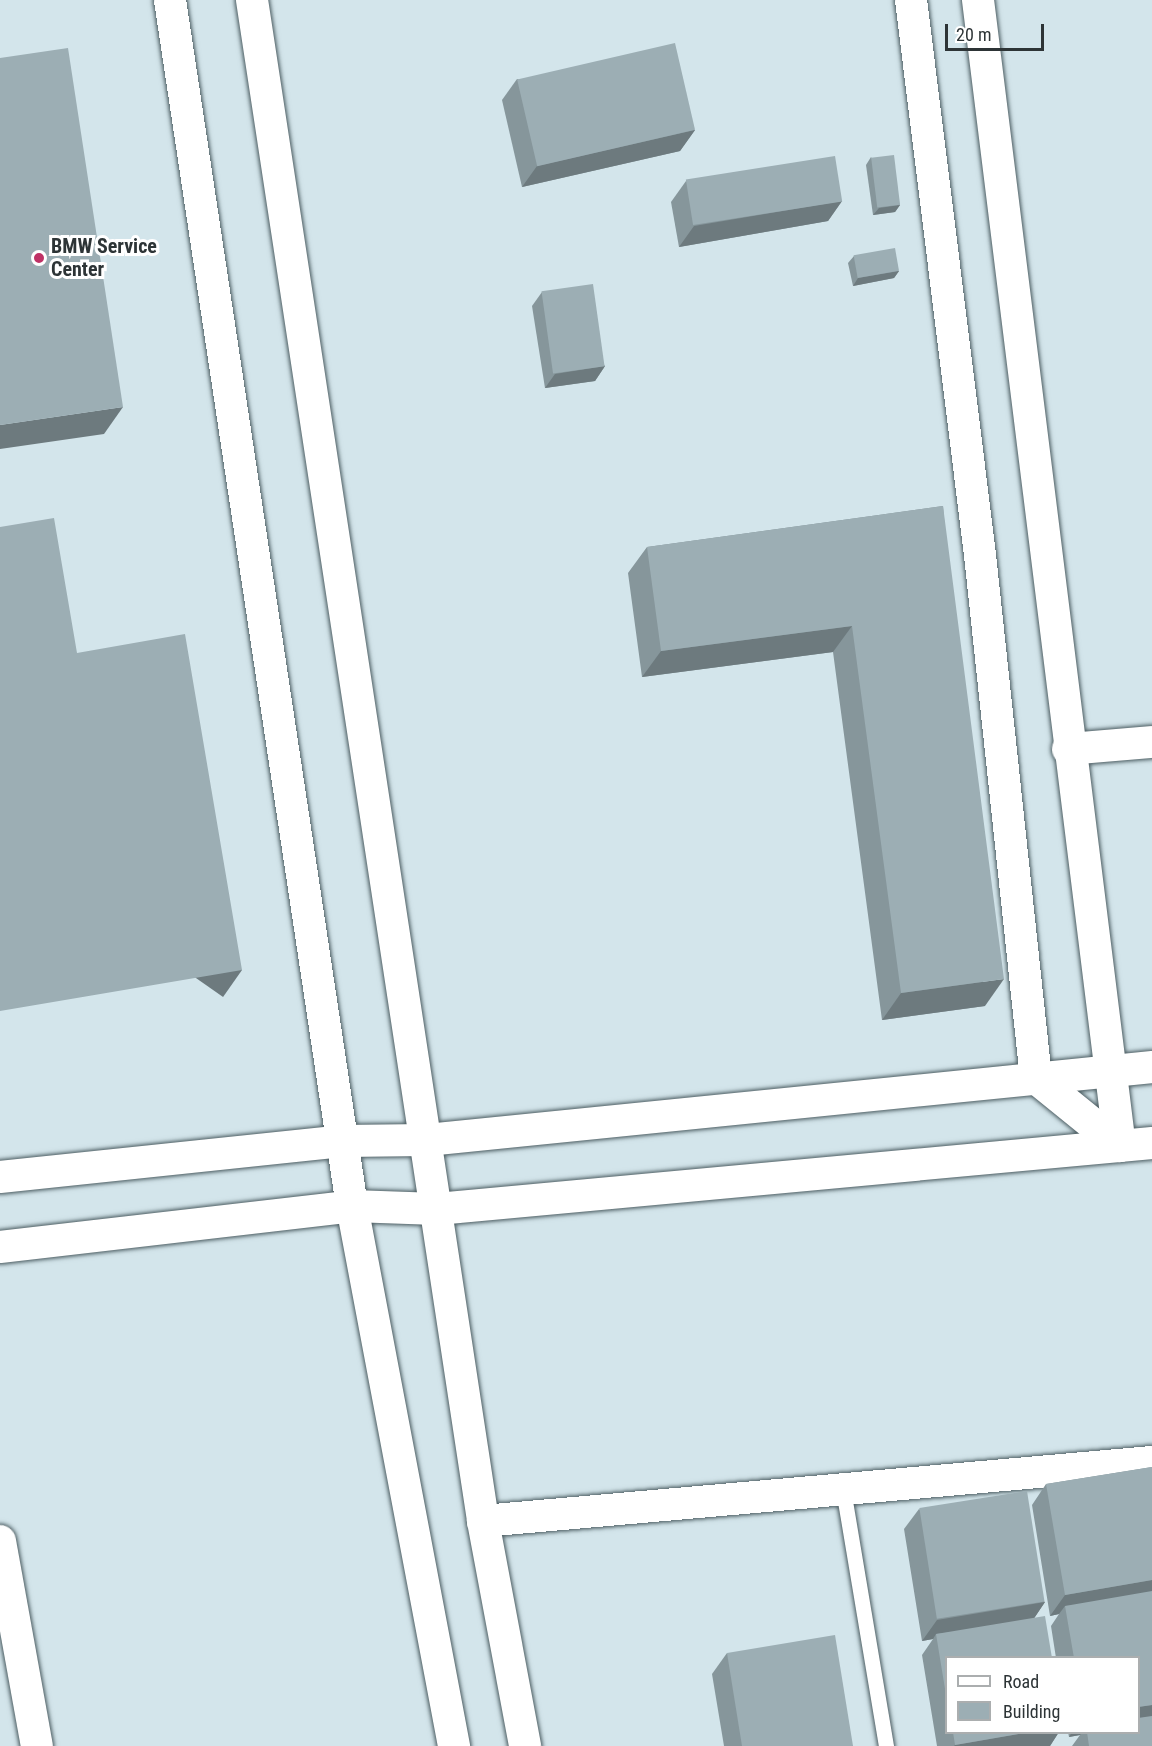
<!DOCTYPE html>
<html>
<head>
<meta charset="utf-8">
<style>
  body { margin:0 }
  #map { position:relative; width:1152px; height:1746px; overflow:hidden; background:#d3e5eb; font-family:"Roboto Condensed",sans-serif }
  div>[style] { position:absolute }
  .roads { filter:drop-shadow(0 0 2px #4d5e63) drop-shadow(0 0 2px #4d5e63) }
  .lane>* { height:15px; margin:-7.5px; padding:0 7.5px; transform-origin:7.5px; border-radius:7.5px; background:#fff }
  .street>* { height:32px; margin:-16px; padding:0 16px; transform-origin:16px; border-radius:16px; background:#fff }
  .wall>* { inset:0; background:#86969b }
  .shaded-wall>* { inset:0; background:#6d7a7e; transform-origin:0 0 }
  .building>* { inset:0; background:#9caeb4; transform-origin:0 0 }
  .dots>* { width:16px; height:16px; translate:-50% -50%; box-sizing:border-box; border:3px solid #fff; border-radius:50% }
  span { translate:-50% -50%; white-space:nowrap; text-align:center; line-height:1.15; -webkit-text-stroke:6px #fff; paint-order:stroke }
  .poi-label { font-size:20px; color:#2d3436; font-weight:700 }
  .left { translate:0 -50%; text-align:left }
  .legend { position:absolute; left:945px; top:1656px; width:195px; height:78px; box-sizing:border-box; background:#fff; border:2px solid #abaeaf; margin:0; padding:8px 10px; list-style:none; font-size:18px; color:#2d3436 }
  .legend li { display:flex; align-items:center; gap:12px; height:30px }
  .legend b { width:30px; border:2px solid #abaeaf }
  .scale { position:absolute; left:945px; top:24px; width:99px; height:27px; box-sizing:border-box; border:3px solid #2d3436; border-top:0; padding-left:8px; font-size:18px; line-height:21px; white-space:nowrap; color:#2d3436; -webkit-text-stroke:4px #fff; paint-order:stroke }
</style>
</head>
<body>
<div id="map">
  <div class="roads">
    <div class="lane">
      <div style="left:843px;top:1489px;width:261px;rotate:80.5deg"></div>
    </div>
    <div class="street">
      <div style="left:170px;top:0;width:1220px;rotate:81.42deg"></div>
      <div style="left:352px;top:1206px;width:550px;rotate:79.3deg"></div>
      <div style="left:252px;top:0;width:1538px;rotate:81.36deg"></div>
      <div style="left:483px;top:1521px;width:229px;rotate:79.4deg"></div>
      <div style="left:911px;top:0;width:559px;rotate:82.91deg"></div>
      <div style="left:980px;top:555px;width:526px;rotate:83.89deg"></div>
      <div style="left:1036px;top:1078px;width:108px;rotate:39deg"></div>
      <div style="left:978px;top:0;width:1155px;rotate:82.94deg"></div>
      <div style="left:1068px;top:749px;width:84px;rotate:-4.8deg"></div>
      <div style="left:0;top:1177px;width:344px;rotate:-6deg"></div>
      <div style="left:342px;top:1141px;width:85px;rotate:-0.7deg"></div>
      <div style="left:427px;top:1140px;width:729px;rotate:-5.75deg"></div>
      <div style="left:0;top:1247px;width:354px;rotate:-6.6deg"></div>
      <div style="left:352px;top:1206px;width:85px;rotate:2deg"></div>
      <div style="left:437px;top:1209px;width:718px;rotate:-5.27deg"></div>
      <div style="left:483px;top:1521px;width:672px;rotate:-5.04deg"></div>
      <div style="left:0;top:1541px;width:208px;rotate:79.8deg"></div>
    </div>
  </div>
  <div class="wall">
    <div style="clip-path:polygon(517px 79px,695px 130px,680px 151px,522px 187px,502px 100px)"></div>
    <div style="clip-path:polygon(871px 157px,900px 205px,895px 212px,873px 215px,866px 165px)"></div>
    <div style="clip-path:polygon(686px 181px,842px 201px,828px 221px,679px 247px,671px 202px)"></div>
    <div style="clip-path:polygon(854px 256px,899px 271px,894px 278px,853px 286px,848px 263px)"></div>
    <div style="clip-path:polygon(542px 292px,605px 366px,595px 381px,545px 388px,532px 306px)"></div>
    <div style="clip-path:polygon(943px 506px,985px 1006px,882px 1020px,833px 652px,642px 677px,628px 573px,647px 547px)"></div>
    <div style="clip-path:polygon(1152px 1467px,1152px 1746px,1072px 1746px,1080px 1735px,1069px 1737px,1068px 1732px,1138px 1732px,1138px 1658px,1056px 1658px,1051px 1626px,1059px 1614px,1050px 1616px,1032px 1505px,1046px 1484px)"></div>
    <div style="clip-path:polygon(919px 1509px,1045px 1602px,1034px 1618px,946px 1658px,946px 1732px,1059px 1732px,1050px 1746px,937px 1746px,922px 1655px,933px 1639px,922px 1641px,904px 1529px)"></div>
    <div style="clip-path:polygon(727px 1653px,853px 1746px,724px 1746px,712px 1674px)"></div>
  </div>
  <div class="shaded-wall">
    <div style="clip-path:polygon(695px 130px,680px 151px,522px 187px,537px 166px)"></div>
    <div style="clip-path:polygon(842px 201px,828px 221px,679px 247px,694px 226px)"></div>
    <div style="clip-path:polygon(900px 205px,895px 212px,873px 215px,879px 208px)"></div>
    <div style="clip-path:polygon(899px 271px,894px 278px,853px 286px,858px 278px)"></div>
    <div style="clip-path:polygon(605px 366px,595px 381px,545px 388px,555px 374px)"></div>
    <div style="clip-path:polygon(123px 407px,104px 434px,0 449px,0 425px)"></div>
    <div style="clip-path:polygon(852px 626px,833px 652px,642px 677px,661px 651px)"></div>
    <div style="left:242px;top:970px;width:33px;height:245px;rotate:125deg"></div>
    <div style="clip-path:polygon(1004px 979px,985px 1006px,882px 1020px,901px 993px)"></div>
    <div style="clip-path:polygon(1152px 1580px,1152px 1599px,1065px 1606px,1059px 1614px,1050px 1616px,1065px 1595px)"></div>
    <div style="clip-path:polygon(1045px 1602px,1031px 1623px,936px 1634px,933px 1639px,922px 1641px,937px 1620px)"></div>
    <div style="clip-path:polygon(1152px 1705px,1152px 1723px,1138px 1726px,1138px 1707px)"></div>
    <div style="clip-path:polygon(1030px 1732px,1059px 1732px,1050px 1746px,954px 1746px,955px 1745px)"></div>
    <div style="clip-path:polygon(1072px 1732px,1082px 1732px,1080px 1735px,1069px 1737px)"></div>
  </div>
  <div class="building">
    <div style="left:675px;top:43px;width:89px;height:162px;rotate:77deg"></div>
    <div style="clip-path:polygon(68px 48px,123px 407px,0 425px,0 58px)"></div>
    <div style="left:894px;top:155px;width:50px;height:23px;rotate:83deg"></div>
    <div style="left:835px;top:156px;width:46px;height:151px;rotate:81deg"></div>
    <div style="left:895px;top:248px;width:23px;height:42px;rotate:80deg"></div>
    <div style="left:593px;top:284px;width:83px;height:52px;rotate:82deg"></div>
    <div style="clip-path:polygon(943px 506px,1004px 979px,901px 993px,852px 626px,661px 651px,647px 547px)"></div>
    <div style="clip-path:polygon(54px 518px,77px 653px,185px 634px,242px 970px,0 1011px,0 527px)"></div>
    <div style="clip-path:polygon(1152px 1467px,1152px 1580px,1065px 1595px,1046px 1484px)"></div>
    <div style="left:1027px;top:1491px;width:112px;height:109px;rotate:81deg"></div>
    <div style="clip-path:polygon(1152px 1591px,1152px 1705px,1138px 1707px,1138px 1658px,1074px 1658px,1065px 1606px)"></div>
    <div style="clip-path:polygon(1045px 1616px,1052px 1658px,946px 1658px,946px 1695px,936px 1634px)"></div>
    <div style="clip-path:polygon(835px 1635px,853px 1746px,742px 1746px,727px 1653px)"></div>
    <div style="clip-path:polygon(1152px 1716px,1152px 1746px,1089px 1746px,1087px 1732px,1138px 1732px,1138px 1718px)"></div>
    <div style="clip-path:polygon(953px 1732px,1030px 1732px,955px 1745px)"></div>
  </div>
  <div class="dots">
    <div style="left:39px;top:258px;background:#bf3266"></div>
  </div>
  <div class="poi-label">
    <span class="left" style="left:51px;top:258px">BMW Service<br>Center</span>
  </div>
  <ul class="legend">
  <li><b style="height:8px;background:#fff"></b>Road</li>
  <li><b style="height:16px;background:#9caeb4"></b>Building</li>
  </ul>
  <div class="scale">20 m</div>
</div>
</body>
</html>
